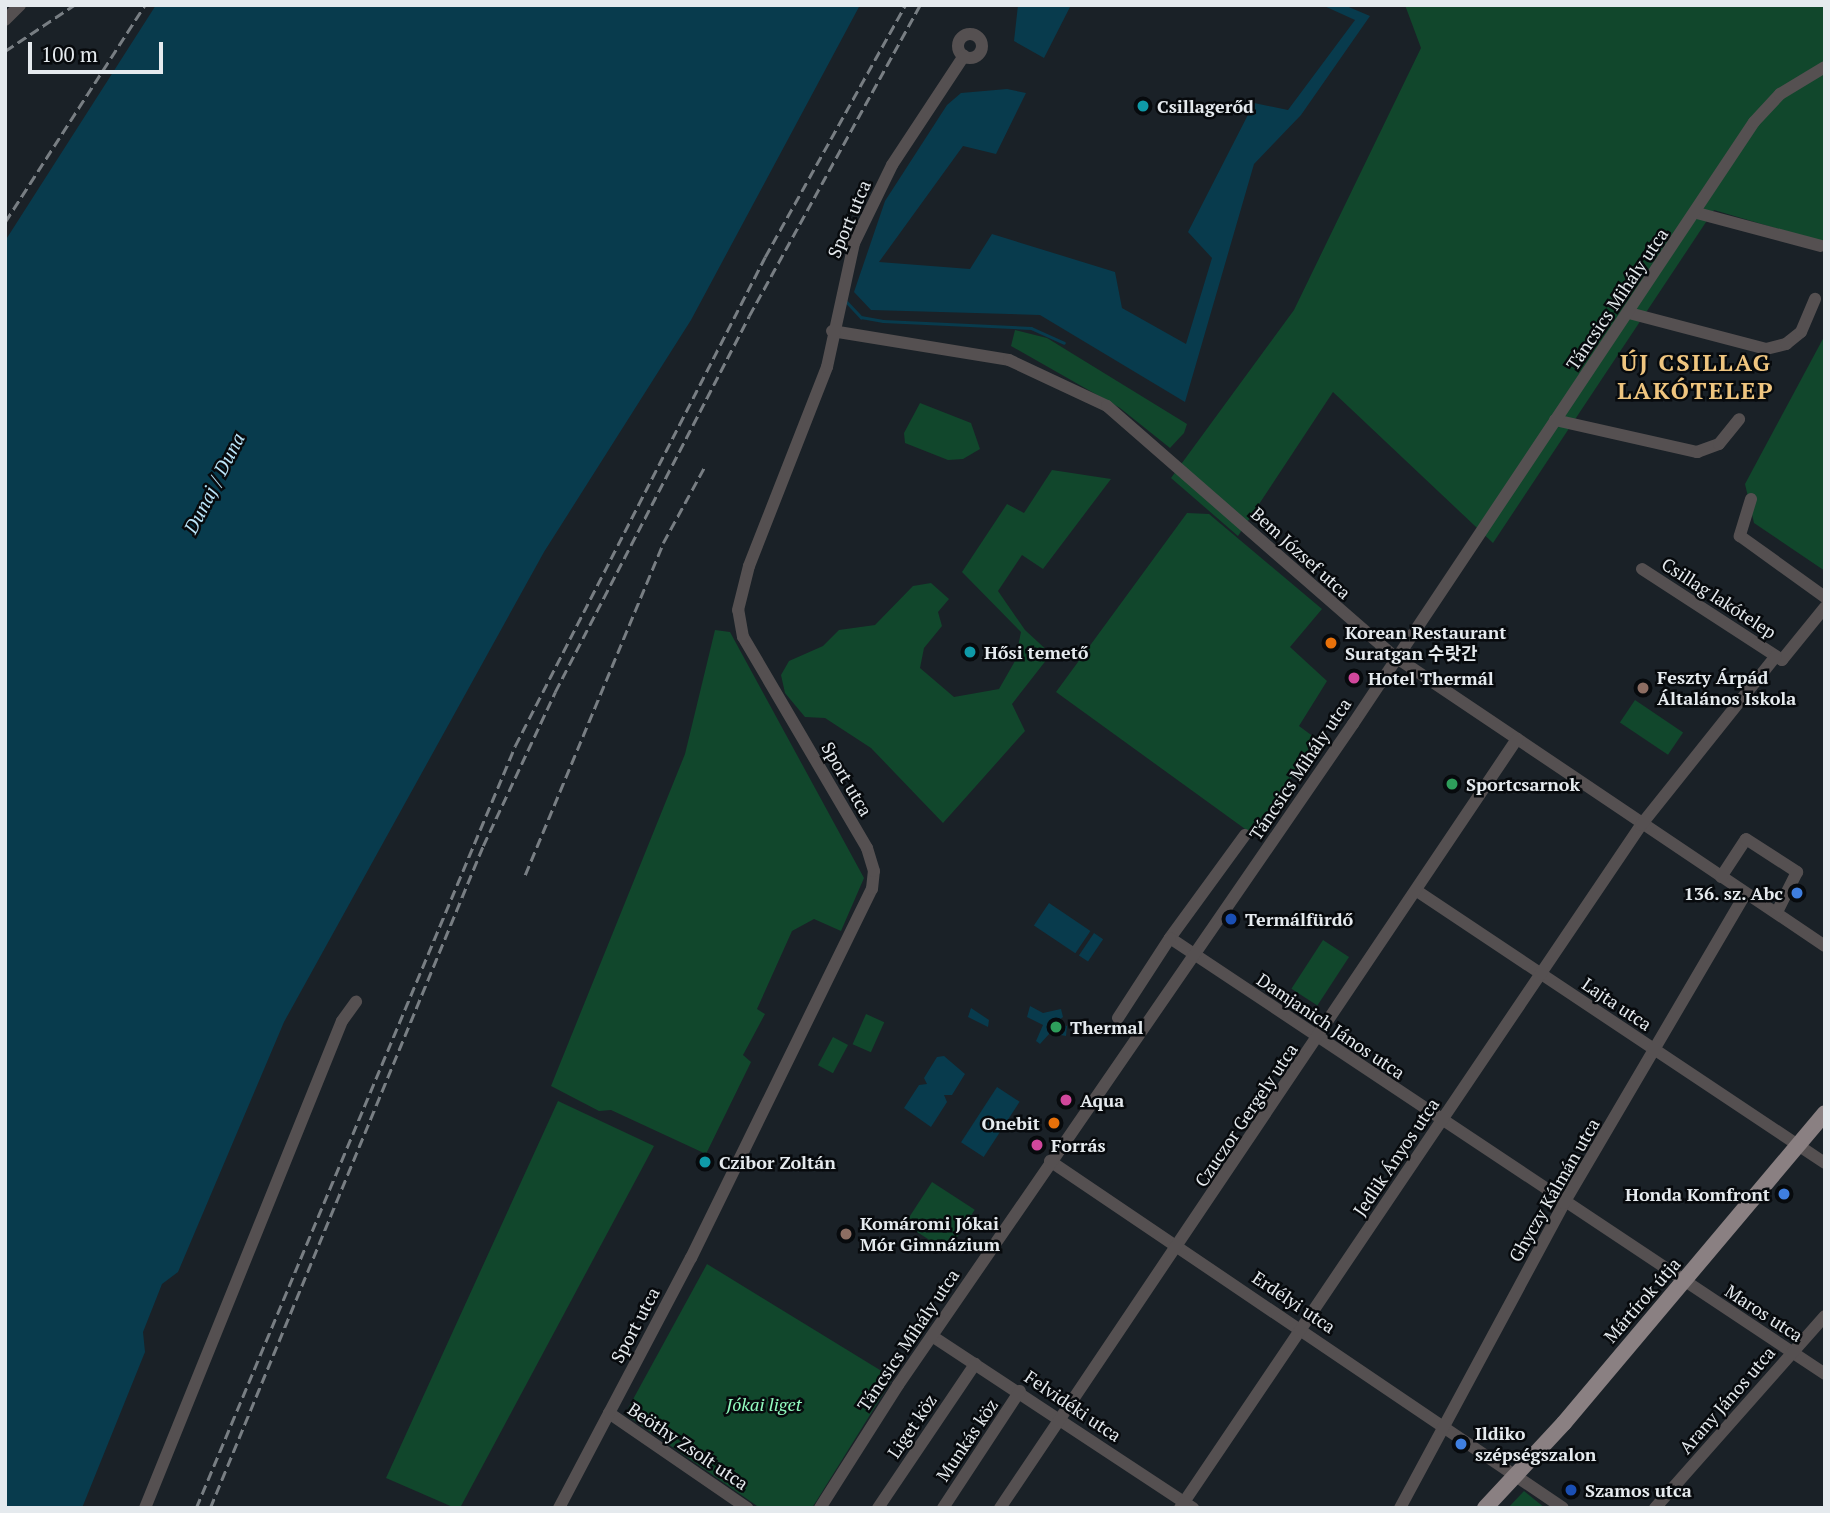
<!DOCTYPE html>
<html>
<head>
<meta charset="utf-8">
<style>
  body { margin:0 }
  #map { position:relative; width:1830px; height:1513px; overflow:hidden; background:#1a2127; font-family:"PT Serif","Noto Sans KR",serif }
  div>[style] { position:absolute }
  .green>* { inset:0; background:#11472c; transform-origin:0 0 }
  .water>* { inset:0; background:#083b4d; transform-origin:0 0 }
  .stream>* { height:2.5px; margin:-1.25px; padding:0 1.25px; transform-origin:1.25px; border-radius:1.25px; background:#083b4d }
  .minor>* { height:12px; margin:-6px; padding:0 6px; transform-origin:6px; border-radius:6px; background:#555051 }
  .minor>.ring { margin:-6px; padding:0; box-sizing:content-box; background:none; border:12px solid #555051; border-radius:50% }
  .major>* { height:16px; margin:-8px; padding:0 8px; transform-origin:8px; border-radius:8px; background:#8a8082 }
  .rail>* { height:2.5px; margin-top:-1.25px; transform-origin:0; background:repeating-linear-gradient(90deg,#787e83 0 10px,transparent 0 15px) }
  .dots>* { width:19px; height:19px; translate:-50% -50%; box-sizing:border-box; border:4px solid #070a0d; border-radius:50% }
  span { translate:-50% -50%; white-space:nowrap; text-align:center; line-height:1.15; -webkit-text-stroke:5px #070a0d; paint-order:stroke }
  .poi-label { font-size:18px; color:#e5eaee; font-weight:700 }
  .left { translate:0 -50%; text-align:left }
  .right { translate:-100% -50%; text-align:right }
  .street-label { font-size:18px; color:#e5eaee }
  .park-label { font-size:18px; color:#93fcc0; font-style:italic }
  .water-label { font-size:19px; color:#bce6fa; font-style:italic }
  .district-label { font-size:24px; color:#efc57f; font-weight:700; letter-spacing:2px }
  .frame { position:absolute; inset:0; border:7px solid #e5eaee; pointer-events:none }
  .scale { position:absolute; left:28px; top:42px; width:135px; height:32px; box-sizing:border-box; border:4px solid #e5eaee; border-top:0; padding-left:9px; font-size:21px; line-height:24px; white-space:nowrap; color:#e5eaee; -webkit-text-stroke:5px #070a0d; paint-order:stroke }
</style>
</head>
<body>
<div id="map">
  <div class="green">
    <div style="clip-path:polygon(1405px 5px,1825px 5px,1825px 243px,1714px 210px,1493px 543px,1333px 392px,1238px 536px,1171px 478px,1294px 310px,1421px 48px)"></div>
    <div style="clip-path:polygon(1015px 330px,1047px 338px,1187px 424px,1184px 433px,1170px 448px,1120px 408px,1011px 346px)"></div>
    <div style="clip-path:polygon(1825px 335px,1825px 571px,1754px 523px,1745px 484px)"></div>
    <div style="clip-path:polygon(920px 403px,971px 423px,980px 449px,963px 459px,948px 460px,905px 443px,904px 433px)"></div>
    <div style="clip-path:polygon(1052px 470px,1111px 479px,1043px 569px,1022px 555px,998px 591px,1025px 630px,1051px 654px,1012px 704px,1025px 731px,943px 823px,871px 748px,825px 718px,805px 717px,785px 693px,781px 675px,789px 661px,823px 646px,839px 630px,875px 625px,913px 586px,931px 583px,949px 599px,938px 612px,942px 626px,924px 648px,920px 668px,954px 697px,999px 689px,1015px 661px,1021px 632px,962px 572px,1007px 504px,1024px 513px)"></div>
    <div style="clip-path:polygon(1187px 513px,1209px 514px,1322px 609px,1290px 647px,1327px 681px,1299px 726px,1318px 740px,1252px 834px,1056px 692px)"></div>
    <div style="clip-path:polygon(715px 630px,730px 632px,864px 878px,841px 931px,814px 919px,792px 931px,757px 1009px,765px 1014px,743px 1055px,751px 1062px,706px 1154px,611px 1110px,599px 1111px,551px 1086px,685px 754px)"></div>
    <div style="left:1635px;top:700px;width:58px;height:27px;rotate:34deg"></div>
    <div style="left:1323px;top:940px;width:31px;height:58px;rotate:33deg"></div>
    <div style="left:866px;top:1014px;width:20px;height:33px;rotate:24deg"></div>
    <div style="left:833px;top:1037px;width:17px;height:32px;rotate:28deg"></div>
    <div style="clip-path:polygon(558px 1101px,654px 1146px,460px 1508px,455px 1508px,386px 1478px)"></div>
    <div style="left:932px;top:1182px;width:51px;height:50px;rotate:33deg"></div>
    <div style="clip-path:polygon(707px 1264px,893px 1378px,812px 1508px,760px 1508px,625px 1414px)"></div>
    <div style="clip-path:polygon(1524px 1491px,1545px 1508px,1508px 1508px)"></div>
  </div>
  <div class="water">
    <div style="clip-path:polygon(156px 5px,860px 5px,691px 320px,544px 552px,284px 1022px,178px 1272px,162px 1284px,143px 1332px,145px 1352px,82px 1508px,5px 1508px,5px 241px)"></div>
    <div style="clip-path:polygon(1018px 5px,1071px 5px,1044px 58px,1014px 41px)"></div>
    <div style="clip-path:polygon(1322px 5px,1344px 5px,1370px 16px,1301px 115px,1254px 164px,1185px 402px,1040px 315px,871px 310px,854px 292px,885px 201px,947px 105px,961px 93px,1007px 89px,1026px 93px,996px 154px,963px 146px,879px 262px,970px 269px,992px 234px,1115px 272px,1122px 308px,1186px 344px,1212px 258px,1188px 232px,1254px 103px,1288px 110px,1355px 20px)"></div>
    <div style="left:1049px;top:903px;width:50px;height:27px;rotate:34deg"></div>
    <div style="left:1094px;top:933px;width:11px;height:27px;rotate:34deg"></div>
    <div style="clip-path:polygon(1030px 1006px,1043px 1013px,1061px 1009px,1063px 1017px,1055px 1023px,1067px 1026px,1066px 1036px,1050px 1033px,1040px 1044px,1036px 1041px,1043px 1025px,1027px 1017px)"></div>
    <div style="clip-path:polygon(971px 1008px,989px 1020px,988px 1027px,968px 1017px)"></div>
    <div style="clip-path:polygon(944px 1056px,965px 1074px,952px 1095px,944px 1095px,947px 1102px,931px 1127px,904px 1108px,919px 1085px,927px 1084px,924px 1078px,937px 1057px)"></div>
    <div style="left:997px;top:1087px;width:27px;height:66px;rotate:33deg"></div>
  </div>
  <div class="stream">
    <div style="left:847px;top:302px;width:21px;rotate:47deg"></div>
    <div style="left:861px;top:317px;width:22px;rotate:10deg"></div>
    <div style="left:883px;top:321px;width:148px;rotate:2.7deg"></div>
    <div style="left:1031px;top:328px;width:36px;rotate:24deg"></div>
  </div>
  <div class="minor">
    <div style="left:5px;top:20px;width:21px;rotate:-45deg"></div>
    <div class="ring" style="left:958px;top:34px;width:12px;height:12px"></div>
    <div style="left:1697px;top:213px;width:128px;rotate:14.9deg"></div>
    <div style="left:1629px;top:313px;width:142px;rotate:14.7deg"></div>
    <div style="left:1766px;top:349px;width:21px;rotate:-14deg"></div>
    <div style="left:1786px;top:344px;width:19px;rotate:-39deg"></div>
    <div style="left:1801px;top:332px;width:36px;rotate:-67deg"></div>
    <div style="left:832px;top:331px;width:179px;rotate:9.3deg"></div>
    <div style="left:1009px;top:360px;width:108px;rotate:25.1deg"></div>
    <div style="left:1107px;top:406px;width:377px;rotate:41.1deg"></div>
    <div style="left:1391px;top:654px;width:523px;rotate:33.93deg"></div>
    <div style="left:1555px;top:420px;width:146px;rotate:12.7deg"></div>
    <div style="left:1697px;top:452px;width:23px;rotate:-20deg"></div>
    <div style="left:1719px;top:444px;width:32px;rotate:-51deg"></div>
    <div style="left:1751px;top:499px;width:39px;rotate:107deg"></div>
    <div style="left:1740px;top:536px;width:105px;rotate:35.7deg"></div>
    <div style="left:1642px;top:569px;width:167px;rotate:33deg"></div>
    <div style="left:1782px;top:660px;width:68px;rotate:-50.9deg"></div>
    <div style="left:1245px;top:835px;width:127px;rotate:126.1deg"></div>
    <div style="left:1170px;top:938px;width:787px;rotate:33.65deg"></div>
    <div style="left:1721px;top:877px;width:45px;rotate:-56.7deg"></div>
    <div style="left:1746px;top:839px;width:61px;rotate:32.9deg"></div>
    <div style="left:1797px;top:872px;width:45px;rotate:116.6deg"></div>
    <div style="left:1417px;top:891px;width:490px;rotate:33.7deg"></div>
    <div style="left:1118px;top:1018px;width:95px;rotate:-57deg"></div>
    <div style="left:1050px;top:1161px;width:619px;rotate:34.07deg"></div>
    <div style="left:932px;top:1336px;width:313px;rotate:33.4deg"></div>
    <div style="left:609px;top:1413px;width:168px;rotate:34.5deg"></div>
    <div style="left:145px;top:1508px;width:525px;rotate:-67.98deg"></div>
    <div style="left:342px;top:1021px;width:24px;rotate:-54deg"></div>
    <div style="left:559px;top:1508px;width:283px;rotate:-62.2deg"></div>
    <div style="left:691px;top:1258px;width:411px;rotate:-63.9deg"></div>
    <div style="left:872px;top:889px;width:18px;rotate:-84deg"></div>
    <div style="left:874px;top:871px;width:24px;rotate:-107deg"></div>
    <div style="left:867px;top:848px;width:245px;rotate:-120.4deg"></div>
    <div style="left:743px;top:637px;width:27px;rotate:-100deg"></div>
    <div style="left:738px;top:610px;width:45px;rotate:-76deg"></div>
    <div style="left:749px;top:566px;width:214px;rotate:-68.6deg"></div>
    <div style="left:827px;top:367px;width:127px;rotate:-77.7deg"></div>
    <div style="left:854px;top:243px;width:87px;rotate:-64deg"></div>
    <div style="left:892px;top:165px;width:131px;rotate:-56.6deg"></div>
    <div style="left:820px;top:1508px;width:146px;rotate:-57.6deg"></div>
    <div style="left:898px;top:1385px;width:802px;rotate:-55.46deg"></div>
    <div style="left:1353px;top:724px;width:723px;rotate:-56.33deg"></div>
    <div style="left:1754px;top:122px;width:38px;rotate:-47deg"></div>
    <div style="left:1780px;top:94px;width:52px;rotate:-31deg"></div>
    <div style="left:878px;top:1508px;width:174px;rotate:-56deg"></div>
    <div style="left:943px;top:1508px;width:140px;rotate:-56.7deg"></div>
    <div style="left:1000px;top:1508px;width:927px;rotate:-56.09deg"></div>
    <div style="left:1180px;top:1508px;width:824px;rotate:-55.98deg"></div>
    <div style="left:1641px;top:825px;width:216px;rotate:-51.4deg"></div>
    <div style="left:1400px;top:1508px;width:346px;rotate:-61.7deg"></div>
    <div style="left:1564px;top:1203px;width:359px;rotate:-59.6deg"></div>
    <div style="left:1655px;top:1508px;width:256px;rotate:-48.5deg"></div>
  </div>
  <div class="major">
    <div style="left:1485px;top:1508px;width:116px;rotate:-47.1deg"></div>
    <div style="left:1564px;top:1423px;width:405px;rotate:-49.9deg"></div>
  </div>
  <div class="rail">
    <div style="left:5px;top:51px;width:83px;rotate:-33.7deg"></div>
    <div style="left:5px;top:222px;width:258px;rotate:-57.2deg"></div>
    <div style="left:525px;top:875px;width:360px;rotate:-67.4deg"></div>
    <div style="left:663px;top:543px;width:88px;rotate:-61.4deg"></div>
    <div style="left:196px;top:1508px;width:826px;rotate:-67.28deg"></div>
    <div style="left:515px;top:746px;width:549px;rotate:-62.92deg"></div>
    <div style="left:765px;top:257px;width:288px;rotate:-60.9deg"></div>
    <div style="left:210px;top:1508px;width:716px;rotate:-67.59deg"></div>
    <div style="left:483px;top:846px;width:170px;rotate:-64.9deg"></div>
    <div style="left:555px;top:692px;width:423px;rotate:-62.7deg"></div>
    <div style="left:749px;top:316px;width:355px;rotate:-61.2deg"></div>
  </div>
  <div class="dots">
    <div style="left:1143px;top:106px;background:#0f9aa8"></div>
    <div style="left:1331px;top:643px;background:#e8710a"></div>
    <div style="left:970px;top:652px;background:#0f9aa8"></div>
    <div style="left:1354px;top:678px;background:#d1479c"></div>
    <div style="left:1643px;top:688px;background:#8d6e63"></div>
    <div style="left:1452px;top:784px;background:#2e9e5b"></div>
    <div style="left:1797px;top:893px;background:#3f7fe0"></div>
    <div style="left:1231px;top:919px;background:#1a4fb4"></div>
    <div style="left:1056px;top:1027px;background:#2e9e5b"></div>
    <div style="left:1066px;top:1100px;background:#d1479c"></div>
    <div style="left:1054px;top:1123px;background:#e8710a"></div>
    <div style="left:1037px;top:1145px;background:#d1479c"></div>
    <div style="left:705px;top:1162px;background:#0f9aa8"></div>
    <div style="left:1784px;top:1194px;background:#3f7fe0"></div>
    <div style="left:846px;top:1234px;background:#8d6e63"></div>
    <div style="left:1461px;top:1444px;background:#3f7fe0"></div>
    <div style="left:1571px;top:1490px;background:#1a4fb4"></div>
  </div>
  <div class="poi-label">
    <span class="left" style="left:1157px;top:106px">Csillagerőd</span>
    <span class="left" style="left:1345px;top:643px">Korean Restaurant<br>Suratgan 수랏간</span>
    <span class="left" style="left:984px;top:652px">Hősi temető</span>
    <span class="left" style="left:1368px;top:678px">Hotel Thermál</span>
    <span class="left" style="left:1657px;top:688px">Feszty Árpád<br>Általános Iskola</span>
    <span class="left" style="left:1466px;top:784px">Sportcsarnok</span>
    <span class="right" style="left:1783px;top:893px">136. sz. Abc</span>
    <span class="left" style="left:1245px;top:919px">Termálfürdő</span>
    <span class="left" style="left:1070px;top:1027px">Thermal</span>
    <span class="left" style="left:1080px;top:1100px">Aqua</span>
    <span class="right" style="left:1040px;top:1123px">Onebit</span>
    <span class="left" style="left:1051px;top:1145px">Forrás</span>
    <span class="left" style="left:719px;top:1162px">Czibor Zoltán</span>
    <span class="right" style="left:1770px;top:1194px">Honda Komfront</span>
    <span class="left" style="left:860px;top:1234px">Komáromi Jókai<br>Mór Gimnázium</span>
    <span class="left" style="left:1475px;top:1444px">Ildiko<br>szépségszalon</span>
    <span class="left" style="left:1585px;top:1490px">Szamos utca</span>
  </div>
  <div class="street-label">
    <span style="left:849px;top:219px;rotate:-67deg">Sport utca</span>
    <span style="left:1617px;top:299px;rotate:-56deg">Táncsics Mihály utca</span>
    <span style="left:1301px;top:553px;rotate:42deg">Bem József utca</span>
    <span style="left:1719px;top:598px;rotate:33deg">Csillag lakótelep</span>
    <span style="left:1300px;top:769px;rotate:-56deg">Táncsics Mihály utca</span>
    <span style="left:847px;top:779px;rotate:60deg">Sport utca</span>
    <span style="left:1617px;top:1004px;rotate:34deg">Lajta utca</span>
    <span style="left:1331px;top:1026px;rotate:34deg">Damjanich János utca</span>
    <span style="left:1246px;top:1115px;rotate:-56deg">Czuczor Gergely utca</span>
    <span style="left:1396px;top:1157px;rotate:-56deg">Jedlik Ányos utca</span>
    <span style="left:1554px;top:1190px;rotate:-60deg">Ghyczy Kálmán utca</span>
    <span style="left:1642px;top:1300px;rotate:-49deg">Mártírok útja</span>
    <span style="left:1294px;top:1302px;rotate:34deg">Erdélyi utca</span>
    <span style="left:1764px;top:1313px;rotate:33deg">Maros utca</span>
    <span style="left:635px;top:1325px;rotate:-62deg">Sport utca</span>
    <span style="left:908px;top:1340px;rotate:-56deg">Táncsics Mihály utca</span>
    <span style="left:1727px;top:1400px;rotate:-49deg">Arany János utca</span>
    <span style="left:1073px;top:1406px;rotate:34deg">Felvidéki utca</span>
    <span style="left:912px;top:1426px;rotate:-56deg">Liget köz</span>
    <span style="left:967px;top:1440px;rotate:-56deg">Munkás köz</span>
    <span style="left:688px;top:1446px;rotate:34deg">Beöthy Zsolt utca</span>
  </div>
  <div class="park-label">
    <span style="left:764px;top:1404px">Jókai liget</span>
  </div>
  <div class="water-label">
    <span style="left:214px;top:483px;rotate:-63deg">Dunaj / Duna</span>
  </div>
  <div class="district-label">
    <span style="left:1696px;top:377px">ÚJ CSILLAG<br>LAKÓTELEP</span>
  </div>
  <div class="frame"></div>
  <div class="scale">100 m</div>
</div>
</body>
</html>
